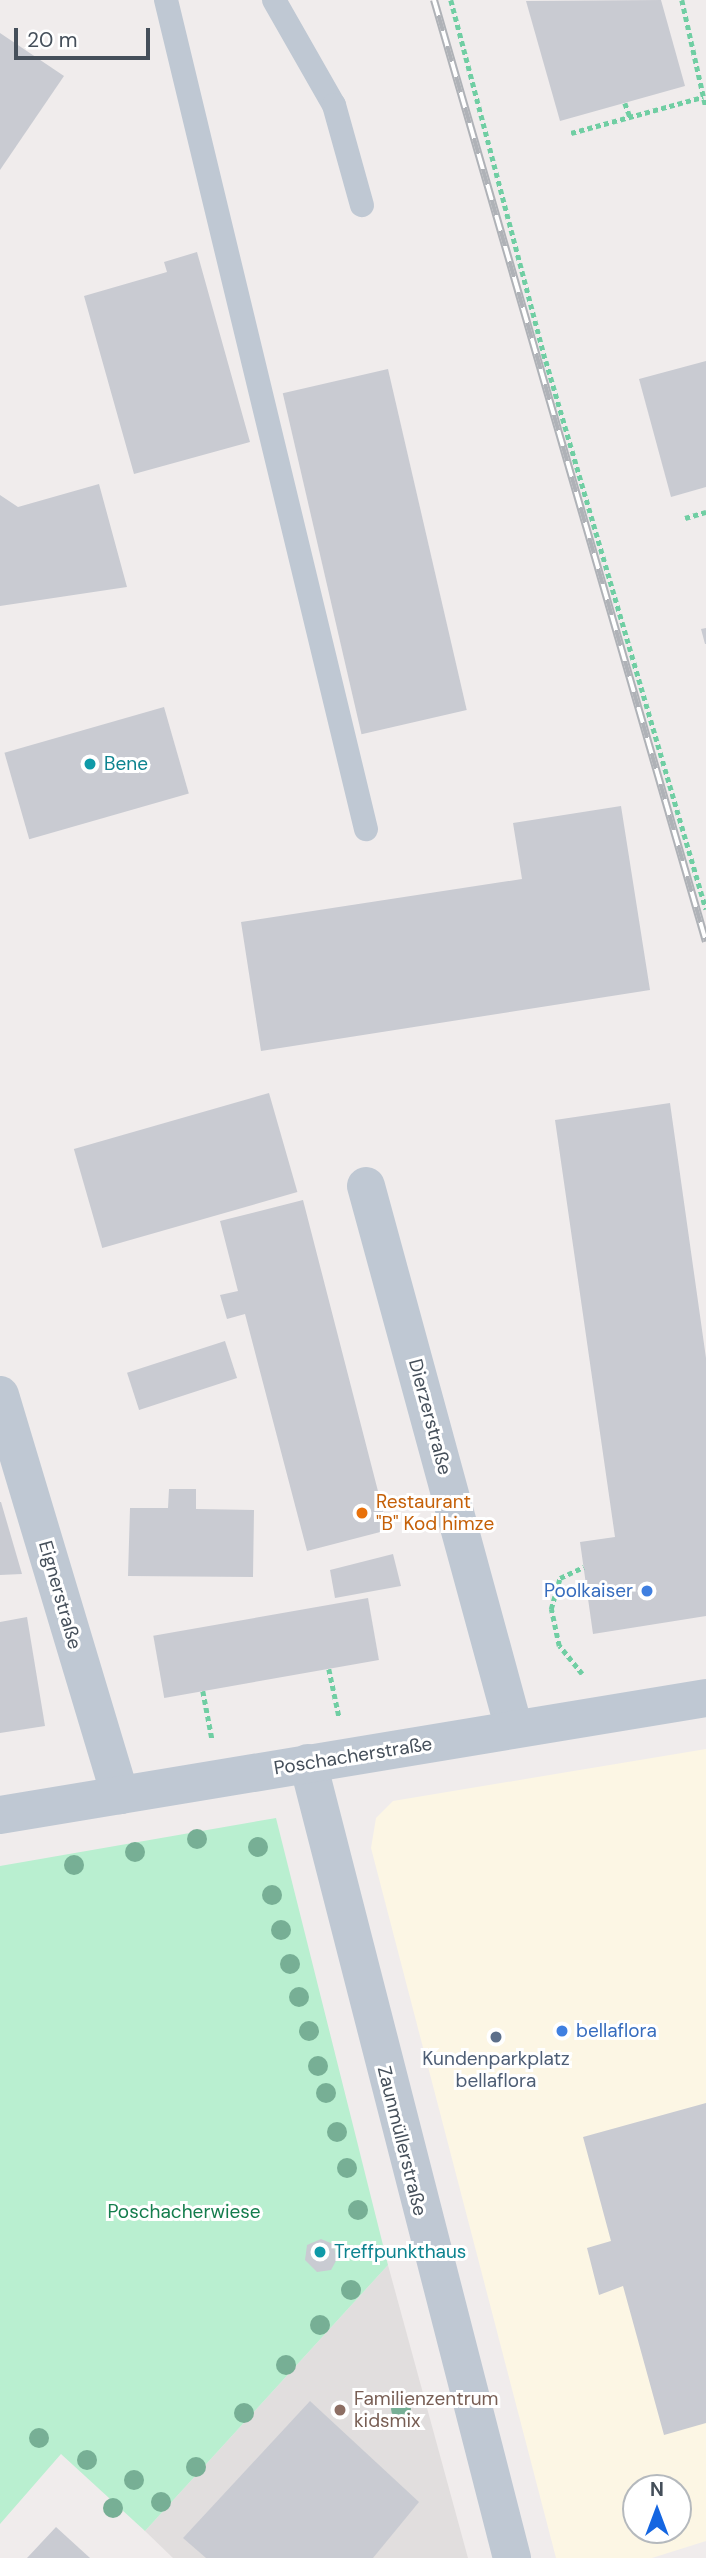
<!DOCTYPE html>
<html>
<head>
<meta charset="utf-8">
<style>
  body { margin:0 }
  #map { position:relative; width:706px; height:2558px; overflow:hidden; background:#f0ecec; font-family:"DM Sans",sans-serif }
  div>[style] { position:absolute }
  .commercial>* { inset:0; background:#fcf6e4 }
  .education>* { inset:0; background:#e1dede }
  .green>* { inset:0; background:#b9efd0 }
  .building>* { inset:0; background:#c9cbd2; transform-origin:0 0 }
  .path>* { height:4.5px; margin-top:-2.25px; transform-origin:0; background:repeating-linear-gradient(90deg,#70cea3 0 5px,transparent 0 8.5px) }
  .lane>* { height:24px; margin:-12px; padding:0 12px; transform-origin:12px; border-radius:12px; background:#bfc8d3 }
  .street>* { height:38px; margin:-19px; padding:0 19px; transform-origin:19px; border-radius:19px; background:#bfc8d3 }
  .rail>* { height:8px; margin-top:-4px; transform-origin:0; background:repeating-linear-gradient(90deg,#fff 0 16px,#afb2b7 0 32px); box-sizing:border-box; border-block:2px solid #afb2b7 }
  .trees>* { width:20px; height:20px; margin:-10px; border-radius:50%; background:#77af95 }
  .dots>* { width:19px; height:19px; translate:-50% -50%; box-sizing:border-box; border:4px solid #fff; border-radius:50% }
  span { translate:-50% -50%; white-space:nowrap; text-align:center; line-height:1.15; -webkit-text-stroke:6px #fff; paint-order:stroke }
  .culture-label { font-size:19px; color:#0d838f }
  .left { translate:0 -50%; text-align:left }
  .street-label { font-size:19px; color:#454f5a }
  .food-label { font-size:19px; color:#c56008 }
  .shop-label { font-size:19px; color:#366cbe }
  .right { translate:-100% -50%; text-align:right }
  .service-label { font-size:19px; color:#4e5e75 }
  .park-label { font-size:19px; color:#147d4d }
  .education-label { font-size:19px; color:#785e54 }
  .north { position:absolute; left:622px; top:2474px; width:70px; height:70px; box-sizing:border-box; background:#fff; border:2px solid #b5b9bd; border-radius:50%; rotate:0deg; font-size:19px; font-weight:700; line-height:28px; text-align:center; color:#454f5a }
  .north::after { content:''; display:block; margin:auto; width:24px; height:32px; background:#1566e1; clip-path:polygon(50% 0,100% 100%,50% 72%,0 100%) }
  .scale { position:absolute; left:14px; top:28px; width:136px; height:32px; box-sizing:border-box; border:4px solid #454f5a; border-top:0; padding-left:9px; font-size:21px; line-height:24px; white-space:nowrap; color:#454f5a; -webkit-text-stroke:5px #fff; paint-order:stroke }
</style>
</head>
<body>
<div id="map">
  <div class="commercial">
    <div style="clip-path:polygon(evenodd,706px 1749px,706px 2541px,652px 2558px,556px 2558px,371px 1848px,376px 1818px,393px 1801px,706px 1749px,636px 2488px,678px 2488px,678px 2530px,636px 2530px,636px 2488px)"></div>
  </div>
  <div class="education">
    <div style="clip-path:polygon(388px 2265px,468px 2558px,173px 2558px,145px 2531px)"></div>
  </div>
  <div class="green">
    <div style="clip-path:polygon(276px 1818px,388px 2265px,145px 2531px,61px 2454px,0 2524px,0 1866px)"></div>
  </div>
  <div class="building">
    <div style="clip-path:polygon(661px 0,685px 86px,560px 121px,526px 1px)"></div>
    <div style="clip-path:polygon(0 33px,64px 76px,0 170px)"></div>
    <div style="clip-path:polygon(197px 252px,250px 442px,134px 474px,84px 296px,167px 272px,164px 262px)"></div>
    <div style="clip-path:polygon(706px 361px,706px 487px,671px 497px,639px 379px)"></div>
    <div style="left:388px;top:369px;width:350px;height:108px;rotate:77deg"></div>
    <div style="clip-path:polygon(99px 484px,127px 587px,0 606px,0 495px,18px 507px)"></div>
    <div style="clip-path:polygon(706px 628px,706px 644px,705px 644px,701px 629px)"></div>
    <div style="left:164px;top:707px;width:90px;height:166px;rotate:74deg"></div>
    <div style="clip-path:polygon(621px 806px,650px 990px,261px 1051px,241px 922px,522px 879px,513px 823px)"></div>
    <div style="left:269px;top:1093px;width:103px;height:203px;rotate:74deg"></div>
    <div style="clip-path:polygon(670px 1103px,706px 1358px,706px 1616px,593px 1634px,580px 1542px,615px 1537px,555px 1120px)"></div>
    <div style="clip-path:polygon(303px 1200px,388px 1530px,307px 1551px,245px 1314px,227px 1319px,220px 1295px,238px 1291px,220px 1221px)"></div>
    <div style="left:225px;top:1341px;width:39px;height:103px;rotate:72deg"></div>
    <div style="clip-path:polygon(169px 1489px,196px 1489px,196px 1509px,254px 1510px,253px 1577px,128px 1576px,130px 1508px,168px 1508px)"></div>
    <div style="clip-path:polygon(0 1502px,1px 1502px,22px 1574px,0 1575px)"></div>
    <div style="clip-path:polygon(393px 1554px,401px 1586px,335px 1598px,330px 1570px)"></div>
    <div style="left:368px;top:1598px;width:63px;height:218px;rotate:80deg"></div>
    <div style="clip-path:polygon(27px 1617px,45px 1726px,0 1733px,0 1622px)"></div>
    <div style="clip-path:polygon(706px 2103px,706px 2423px,664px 2435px,623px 2286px,599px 2295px,587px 2248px,611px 2241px,583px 2137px)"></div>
    <div style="clip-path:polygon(321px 2239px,333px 2244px,337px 2259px,331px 2270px,317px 2272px,305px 2260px,307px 2245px)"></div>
    <div style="clip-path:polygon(310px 2401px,419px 2502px,373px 2558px,206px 2558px,183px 2538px)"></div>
    <div style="clip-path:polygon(56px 2527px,90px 2558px,27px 2558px)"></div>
  </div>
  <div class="path">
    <div style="left:451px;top:0;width:373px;rotate:75.3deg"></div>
    <div style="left:546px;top:361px;width:571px;rotate:73.72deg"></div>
    <div style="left:682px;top:0;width:110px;rotate:77.4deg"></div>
    <div style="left:625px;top:103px;width:15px;rotate:70deg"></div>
    <div style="left:571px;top:133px;width:137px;rotate:-15.3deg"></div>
    <div style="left:685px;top:518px;width:22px;rotate:-16deg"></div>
    <div style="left:329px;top:1669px;width:48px;rotate:78deg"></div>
    <div style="left:582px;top:1674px;width:36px;rotate:-129deg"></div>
    <div style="left:559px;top:1646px;width:38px;rotate:-102deg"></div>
    <div style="left:551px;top:1609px;width:32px;rotate:-74deg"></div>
    <div style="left:560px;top:1578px;width:26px;rotate:-25deg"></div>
    <div style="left:203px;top:1691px;width:48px;rotate:79.2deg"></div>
  </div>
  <div class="lane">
    <div style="left:166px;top:0;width:853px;rotate:76.44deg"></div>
    <div style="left:274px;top:0;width:121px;rotate:60.3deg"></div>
    <div style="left:334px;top:105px;width:104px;rotate:74.4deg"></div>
  </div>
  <div class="street">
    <div style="left:366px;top:1186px;width:563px;rotate:74.75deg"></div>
    <div style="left:0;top:1395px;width:418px;rotate:73.3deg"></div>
    <div style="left:308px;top:1763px;width:821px;rotate:75.61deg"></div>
    <div style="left:0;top:1815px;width:716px;rotate:-9.41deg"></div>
  </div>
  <div class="rail">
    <div style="left:434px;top:0;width:980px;rotate:73.89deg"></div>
  </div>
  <div class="trees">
    <div style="left:197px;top:1839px"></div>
    <div style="left:258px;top:1847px"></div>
    <div style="left:135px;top:1852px"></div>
    <div style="left:74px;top:1865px"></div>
    <div style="left:272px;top:1895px"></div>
    <div style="left:281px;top:1930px"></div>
    <div style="left:290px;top:1964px"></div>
    <div style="left:299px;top:1997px"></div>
    <div style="left:309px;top:2031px"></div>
    <div style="left:318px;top:2066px"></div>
    <div style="left:326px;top:2093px"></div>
    <div style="left:337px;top:2132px"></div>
    <div style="left:347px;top:2168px"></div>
    <div style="left:358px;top:2210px"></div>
    <div style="left:369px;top:2251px"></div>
    <div style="left:351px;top:2290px"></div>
    <div style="left:320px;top:2325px"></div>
    <div style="left:286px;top:2365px"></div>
    <div style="left:401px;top:2409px"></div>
    <div style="left:244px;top:2413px"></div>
    <div style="left:39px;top:2438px"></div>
    <div style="left:87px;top:2460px"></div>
    <div style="left:196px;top:2467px"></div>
    <div style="left:134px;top:2480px"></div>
    <div style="left:161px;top:2502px"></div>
    <div style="left:113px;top:2508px"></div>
  </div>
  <div class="dots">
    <div style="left:90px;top:764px;background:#0f9aa8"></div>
    <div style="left:362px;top:1513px;background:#e8710a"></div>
    <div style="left:647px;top:1591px;background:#3f7fe0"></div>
    <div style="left:562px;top:2031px;background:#3f7fe0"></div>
    <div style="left:496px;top:2037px;background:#5c6f8a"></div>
    <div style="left:320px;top:2252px;background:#0f9aa8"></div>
    <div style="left:340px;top:2410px;background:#8d6e63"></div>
  </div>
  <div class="culture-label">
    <span class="left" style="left:104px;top:764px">Bene</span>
    <span class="left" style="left:334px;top:2252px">Treffpunkthaus</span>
  </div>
  <div class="street-label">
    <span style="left:430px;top:1417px;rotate:75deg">Dierzerstraße</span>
    <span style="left:60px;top:1595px;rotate:74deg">Eignerstraße</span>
    <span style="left:353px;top:1756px;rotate:-9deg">Poschacherstraße</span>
    <span style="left:402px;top:2141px;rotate:76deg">Zaunmüllerstraße</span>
  </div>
  <div class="food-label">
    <span class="left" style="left:376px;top:1513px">Restaurant<br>"B" Kod himze</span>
  </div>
  <div class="shop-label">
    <span class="right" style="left:633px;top:1591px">Poolkaiser</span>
    <span class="left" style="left:576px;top:2031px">bellaflora</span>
  </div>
  <div class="service-label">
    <span style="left:496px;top:2070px">Kundenparkplatz<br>bellaflora</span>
  </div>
  <div class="park-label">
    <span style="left:184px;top:2212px">Poschacherwiese</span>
  </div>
  <div class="education-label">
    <span class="left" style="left:354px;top:2410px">Familienzentrum<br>kidsmix</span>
  </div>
  <div class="north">N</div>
  <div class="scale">20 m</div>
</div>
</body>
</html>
